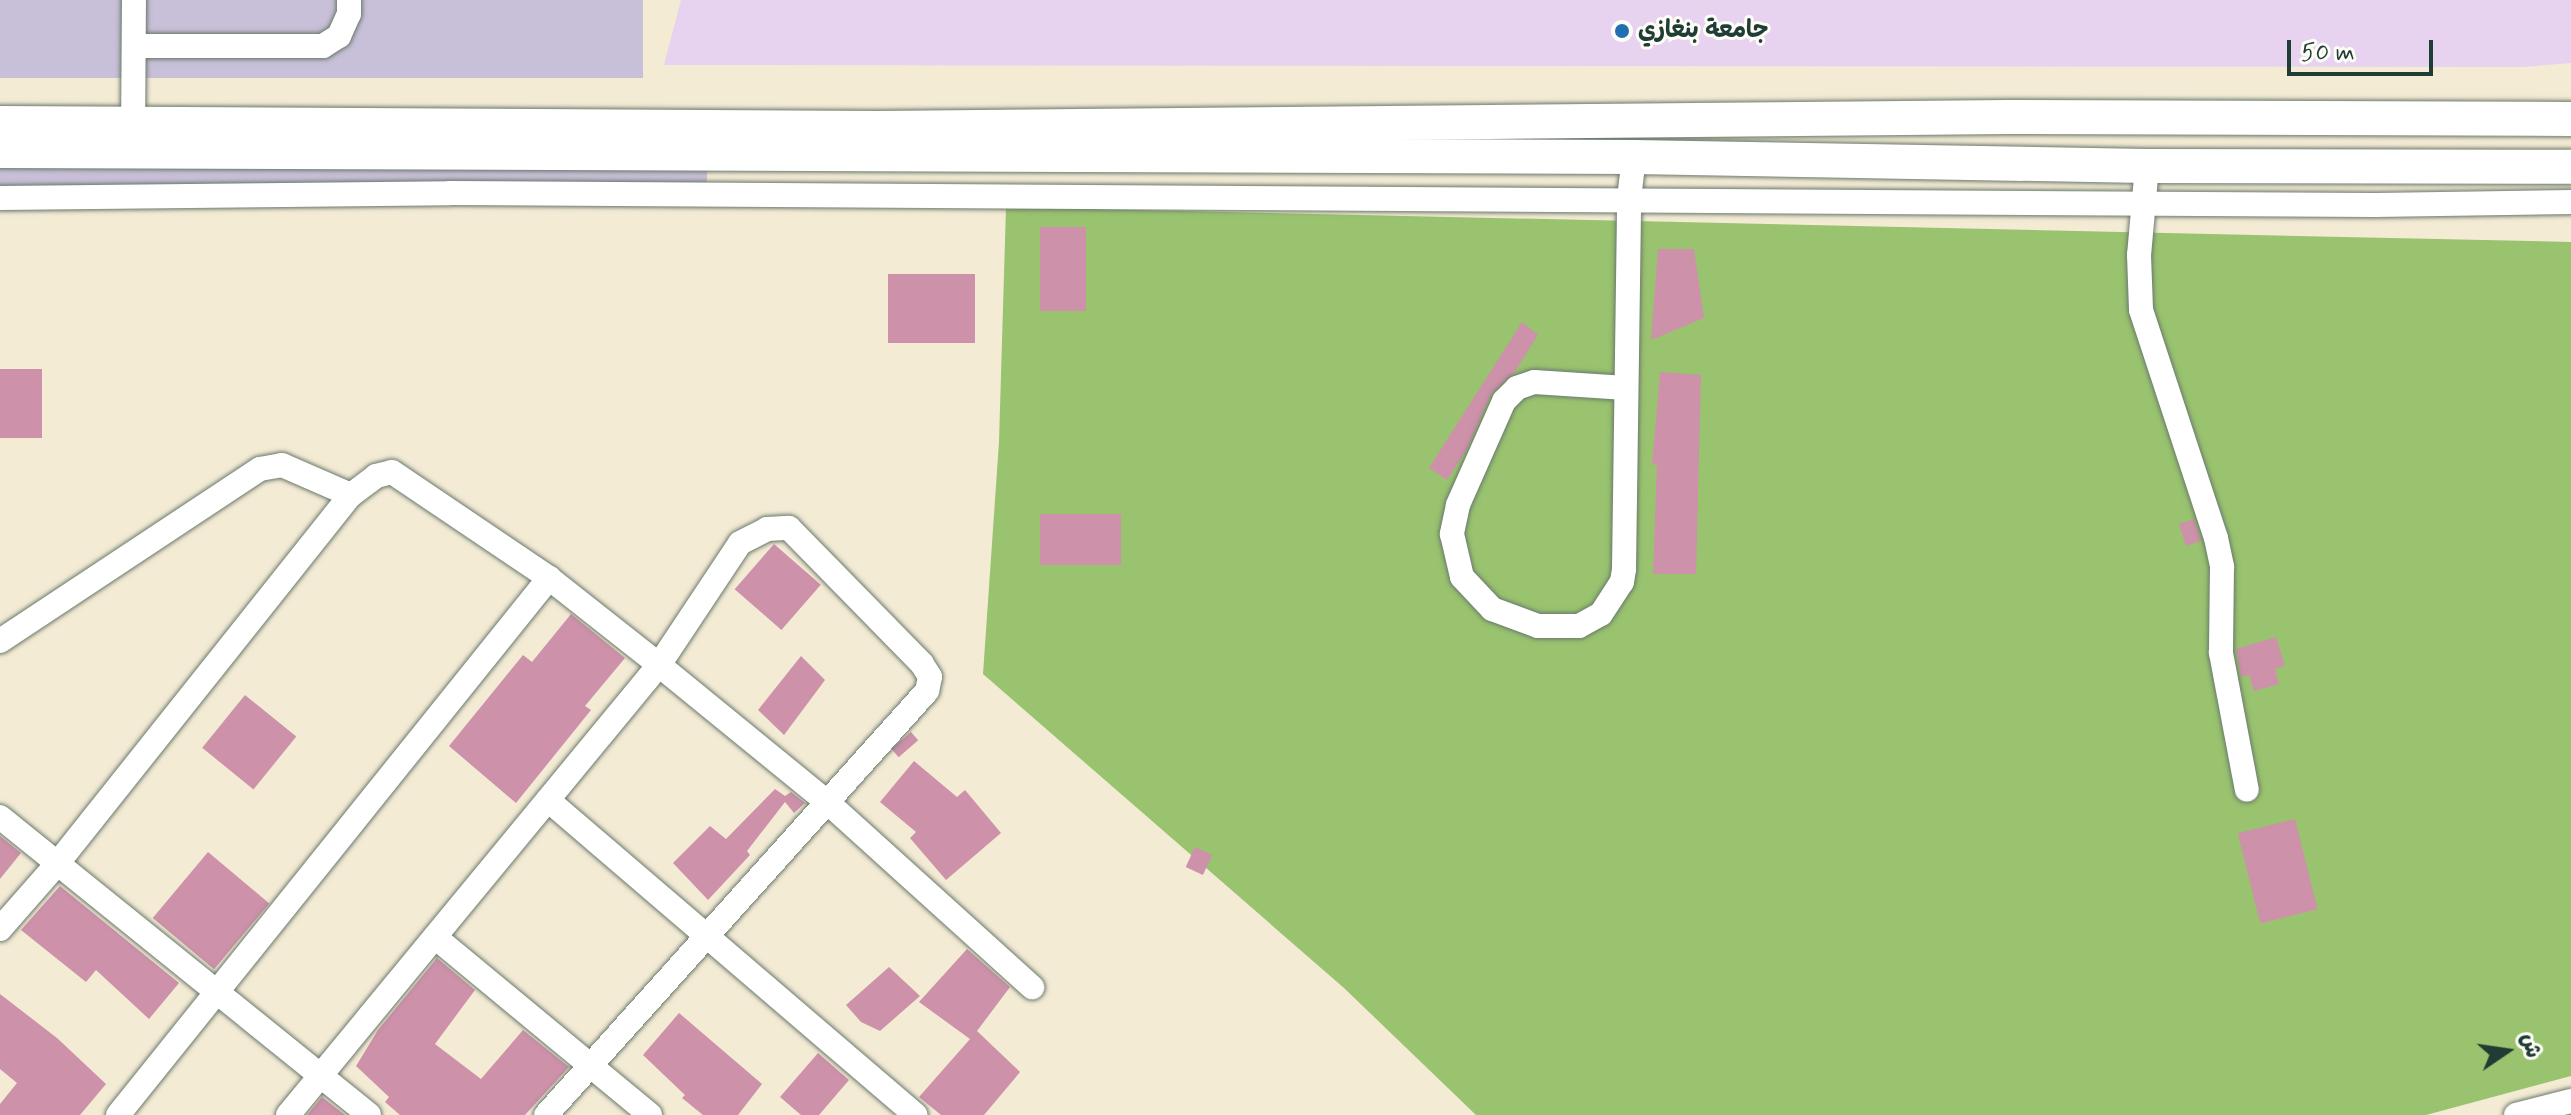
<!DOCTYPE html>
<html>
<head>
<meta charset="utf-8">
<style>
  body { margin:0 }
  #map { position:relative; width:2571px; height:1115px; overflow:hidden; background:#f4ebd5; font-family:Mynerve,"Playpen Sans Arabic",sans-serif }
  div>[style] { position:absolute }
  .built>* { inset:0; background:#e7d2ef }
  .industrial>* { inset:0; background:#c8bfd8; transform-origin:0 0 }
  .green>* { inset:0; background:#99c36f }
  .building>* { inset:0; background:#cd91aa; transform-origin:0 0 }
  .roads { filter:drop-shadow(0 0 2px #6a7a6c) drop-shadow(0 0 2px #6a7a6c) }
  .minor>* { height:24px; margin:-12px; padding:0 12px; transform-origin:12px; border-radius:12px; background:#fff }
  .highway>* { height:34px; margin:-17px; padding:0 17px; transform-origin:17px; border-radius:17px; background:#fff }
  .dots>* { width:22px; height:22px; translate:-50% -50%; box-sizing:border-box; border:4px solid #fdfcf7; border-radius:50% }
  span { translate:-50% -50%; white-space:nowrap; text-align:center; line-height:1.15; -webkit-text-stroke:6px #fdfcf7; paint-order:stroke }
  .poi-label { font-size:24px; color:#1f3d34; font-weight:700 }
  .left { translate:0 -50%; text-align:left }
  .north { position:absolute; left:2467px; top:1011px; width:80px; height:80px; -webkit-text-stroke:6px #fdfcf7; paint-order:stroke; rotate:77deg; font-size:22px; font-weight:700; line-height:32px; text-align:center; color:#1f3d34 }
  .north::after { content:''; display:block; margin:auto; width:28px; height:36px; background:#1f3d34; clip-path:polygon(50% 0,100% 100%,50% 72%,0 100%) }
  .scale { position:absolute; left:2287px; top:40px; width:146px; height:36px; box-sizing:border-box; border:4px solid #1f3d34; border-top:0; padding-left:10px; font-size:24px; line-height:28px; white-space:nowrap; color:#1f3d34; -webkit-text-stroke:6px #fdfcf7; paint-order:stroke }
</style>
</head>
<body>
<div id="map">
  <div class="built">
    <div style="clip-path:polygon(681px 0,2571px 0,2571px 63px,2523px 67px,664px 65px)"></div>
  </div>
  <div class="industrial">
    <div style="left:0;top:0;width:643px;height:78px"></div>
    <div style="clip-path:polygon(0 158px,707px 166px,707px 203px,0 207px)"></div>
  </div>
  <div class="green">
    <div style="clip-path:polygon(1006px 207px,2571px 242px,2571px 1076px,2426px 1115px,1476px 1115px,1344px 988px,983px 674px,999px 442px)"></div>
  </div>
  <div class="building">
    <div style="left:1040px;top:227px;width:46px;height:84px"></div>
    <div style="clip-path:polygon(1658px 249px,1694px 249px,1704px 318px,1651px 340px)"></div>
    <div style="left:888px;top:274px;width:87px;height:69px"></div>
    <div style="clip-path:polygon(1522px 322px,1538px 335px,1514px 373px,1491px 394px,1466px 451px,1447px 480px,1429px 468px)"></div>
    <div style="left:0;top:369px;width:42px;height:69px"></div>
    <div style="clip-path:polygon(1660px 372px,1701px 375px,1696px 574px,1653px 574px,1657px 464px,1652px 465px)"></div>
    <div style="left:1040px;top:514px;width:81px;height:51px"></div>
    <div style="left:2194px;top:519px;width:23px;height:16px;rotate:72deg"></div>
    <div style="left:774px;top:544px;width:62px;height:60px;rotate:41deg"></div>
    <div style="clip-path:polygon(571px 614px,625px 658px,585px 706px,591px 710px,516px 803px,449px 746px,523px 655px,532px 662px)"></div>
    <div style="clip-path:polygon(2276px 637px,2285px 666px,2275px 669px,2279px 684px,2254px 691px,2249px 675px,2241px 677px,2236px 649px)"></div>
    <div style="clip-path:polygon(801px 656px,825px 680px,784px 735px,758px 710px)"></div>
    <div style="left:245px;top:695px;width:66px;height:68px;rotate:39deg"></div>
    <div style="left:911px;top:732px;width:11px;height:26px;rotate:49deg"></div>
    <div style="clip-path:polygon(914px 761px,957px 797px,965px 790px,1001px 833px,946px 880px,910px 838px,916px 832px,880px 802px)"></div>
    <div style="clip-path:polygon(775px 789px,785px 796px,791px 792px,805px 803px,794px 813px,785px 802px,747px 851px,750px 855px,708px 900px,673px 863px,710px 826px,726px 839px)"></div>
    <div style="left:2295px;top:819px;width:93px;height:59px;rotate:76deg"></div>
    <div style="clip-path:polygon(0 836px,21px 853px,0 879px)"></div>
    <div style="left:1195px;top:847px;width:19px;height:22px;rotate:25deg"></div>
    <div style="left:208px;top:852px;width:80px;height:86px;rotate:40deg"></div>
    <div style="clip-path:polygon(60px 886px,179px 983px,149px 1019px,96px 970px,86px 982px,21px 930px)"></div>
    <div style="clip-path:polygon(967px 949px,1010px 987px,977px 1031px,1020px 1072px,984px 1115px,941px 1115px,919px 1097px,970px 1039px,919px 1002px)"></div>
    <div style="clip-path:polygon(437px 958px,475px 990px,435px 1044px,481px 1079px,523px 1030px,569px 1067px,525px 1115px,400px 1115px,385px 1102px,389px 1097px,356px 1066px,378px 1030px)"></div>
    <div style="clip-path:polygon(889px 967px,920px 996px,880px 1031px,861px 1022px,846px 1005px)"></div>
    <div style="clip-path:polygon(0 994px,57px 1038px,106px 1084px,80px 1115px,0 1115px,0 1104px,17px 1083px,0 1069px)"></div>
    <div style="clip-path:polygon(679px 1013px,762px 1084px,738px 1115px,703px 1115px,682px 1098px,685px 1095px,643px 1055px)"></div>
    <div style="clip-path:polygon(818px 1053px,849px 1080px,819px 1115px,801px 1115px,780px 1097px)"></div>
    <div style="clip-path:polygon(322px 1097px,345px 1115px,307px 1115px)"></div>
  </div>
  <div class="roads">
    <div class="minor">
      <div style="left:134px;top:46px;width:189px"></div>
      <div style="left:323px;top:46px;width:19px;rotate:-32deg"></div>
      <div style="left:339px;top:36px;width:24px;rotate:-66deg"></div>
      <div style="left:349px;top:14px;width:14px;rotate:-90deg"></div>
      <div style="left:133px;top:138px;width:138px;rotate:-89.6deg"></div>
      <div style="left:2147px;top:166px;width:89px;rotate:95.1deg"></div>
      <div style="left:2139px;top:255px;width:55px;rotate:87.9deg"></div>
      <div style="left:2141px;top:310px;width:240px;rotate:71.8deg"></div>
      <div style="left:2216px;top:538px;width:30px;rotate:78deg"></div>
      <div style="left:2222px;top:567px;width:86px;rotate:90.7deg"></div>
      <div style="left:2221px;top:653px;width:139px;rotate:79.3deg"></div>
      <div style="left:0;top:198px;width:450px;rotate:-0.6deg"></div>
      <div style="left:450px;top:193px;width:1925px;rotate:0.36deg"></div>
      <div style="left:2375px;top:205px;width:196px;rotate:-0.9deg"></div>
      <div style="left:1626px;top:388px;width:92px;rotate:-176.3deg"></div>
      <div style="left:1534px;top:382px;width:18px;rotate:161deg"></div>
      <div style="left:1517px;top:388px;width:18px;rotate:135deg"></div>
      <div style="left:1504px;top:401px;width:114px;rotate:113.9deg"></div>
      <div style="left:1458px;top:505px;width:30px;rotate:102deg"></div>
      <div style="left:1452px;top:534px;width:44px;rotate:76.9deg"></div>
      <div style="left:1462px;top:577px;width:44px;rotate:46.8deg"></div>
      <div style="left:1492px;top:609px;width:49px;rotate:20.3deg"></div>
      <div style="left:1538px;top:626px;width:41px"></div>
      <div style="left:1579px;top:626px;width:25px;rotate:-29deg"></div>
      <div style="left:1601px;top:614px;width:38px;rotate:-57deg"></div>
      <div style="left:1622px;top:582px;width:13px;rotate:-81deg"></div>
      <div style="left:1624px;top:569px;width:370px;rotate:-89.2deg"></div>
      <div style="left:1629px;top:199px;width:42px;rotate:-83.2deg"></div>
      <div style="left:0;top:641px;width:312px;rotate:-33.5deg"></div>
      <div style="left:260px;top:469px;width:22px;rotate:-10deg"></div>
      <div style="left:282px;top:465px;width:75px;rotate:23.5deg"></div>
      <div style="left:548px;top:800px;width:484px;rotate:40.6deg"></div>
      <div style="left:0;top:817px;width:474px;rotate:38.9deg"></div>
      <div style="left:0;top:929px;width:86px;rotate:-48.8deg"></div>
      <div style="left:57px;top:864px;width:472px;rotate:-51.5deg"></div>
      <div style="left:351px;top:495px;width:31px;rotate:-37deg"></div>
      <div style="left:376px;top:476px;width:16px;rotate:-14deg"></div>
      <div style="left:392px;top:472px;width:189px;rotate:34deg"></div>
      <div style="left:549px;top:578px;width:140px;rotate:38.3deg"></div>
      <div style="left:659px;top:665px;width:215px;rotate:39.2deg"></div>
      <div style="left:826px;top:801px;width:278px;rotate:42.1deg"></div>
      <div style="left:435px;top:937px;width:279px;rotate:39.6deg"></div>
      <div style="left:118px;top:1115px;width:689px;rotate:-51.25deg"></div>
      <div style="left:288px;top:1115px;width:583px;rotate:-50.5deg"></div>
      <div style="left:659px;top:665px;width:146px;rotate:-56.4deg"></div>
      <div style="left:740px;top:543px;width:30px;rotate:-27deg"></div>
      <div style="left:767px;top:529px;width:22px;rotate:-3deg"></div>
      <div style="left:789px;top:528px;width:190px;rotate:45.6deg"></div>
      <div style="left:922px;top:664px;width:15px;rotate:58deg"></div>
      <div style="left:930px;top:677px;width:14px;rotate:102deg"></div>
      <div style="left:927px;top:691px;width:570px;rotate:131.94deg"></div>
      <div style="left:2516px;top:1115px;width:57px;rotate:-14.3deg"></div>
    </div>
    <div class="highway">
      <div style="left:0;top:123px;width:879px;rotate:0.33deg"></div>
      <div style="left:879px;top:128px;width:1129px;rotate:-0.56deg"></div>
      <div style="left:2008px;top:117px;width:563px;rotate:0.2deg"></div>
      <div style="left:0;top:151px;width:1634px;rotate:0.21deg"></div>
      <div style="left:1634px;top:157px;width:513px;rotate:1.01deg"></div>
      <div style="left:2147px;top:166px;width:424px;rotate:0.1deg"></div>
    </div>
  </div>
  <div class="dots">
    <div style="left:1622px;top:31px;background:#1f6fb2"></div>
  </div>
  <div class="poi-label">
    <span class="left" style="left:1638px;top:31px">جامعة بنغازي</span>
  </div>
  <div class="north">ش</div>
  <div class="scale">50 m</div>
</div>
</body>
</html>
